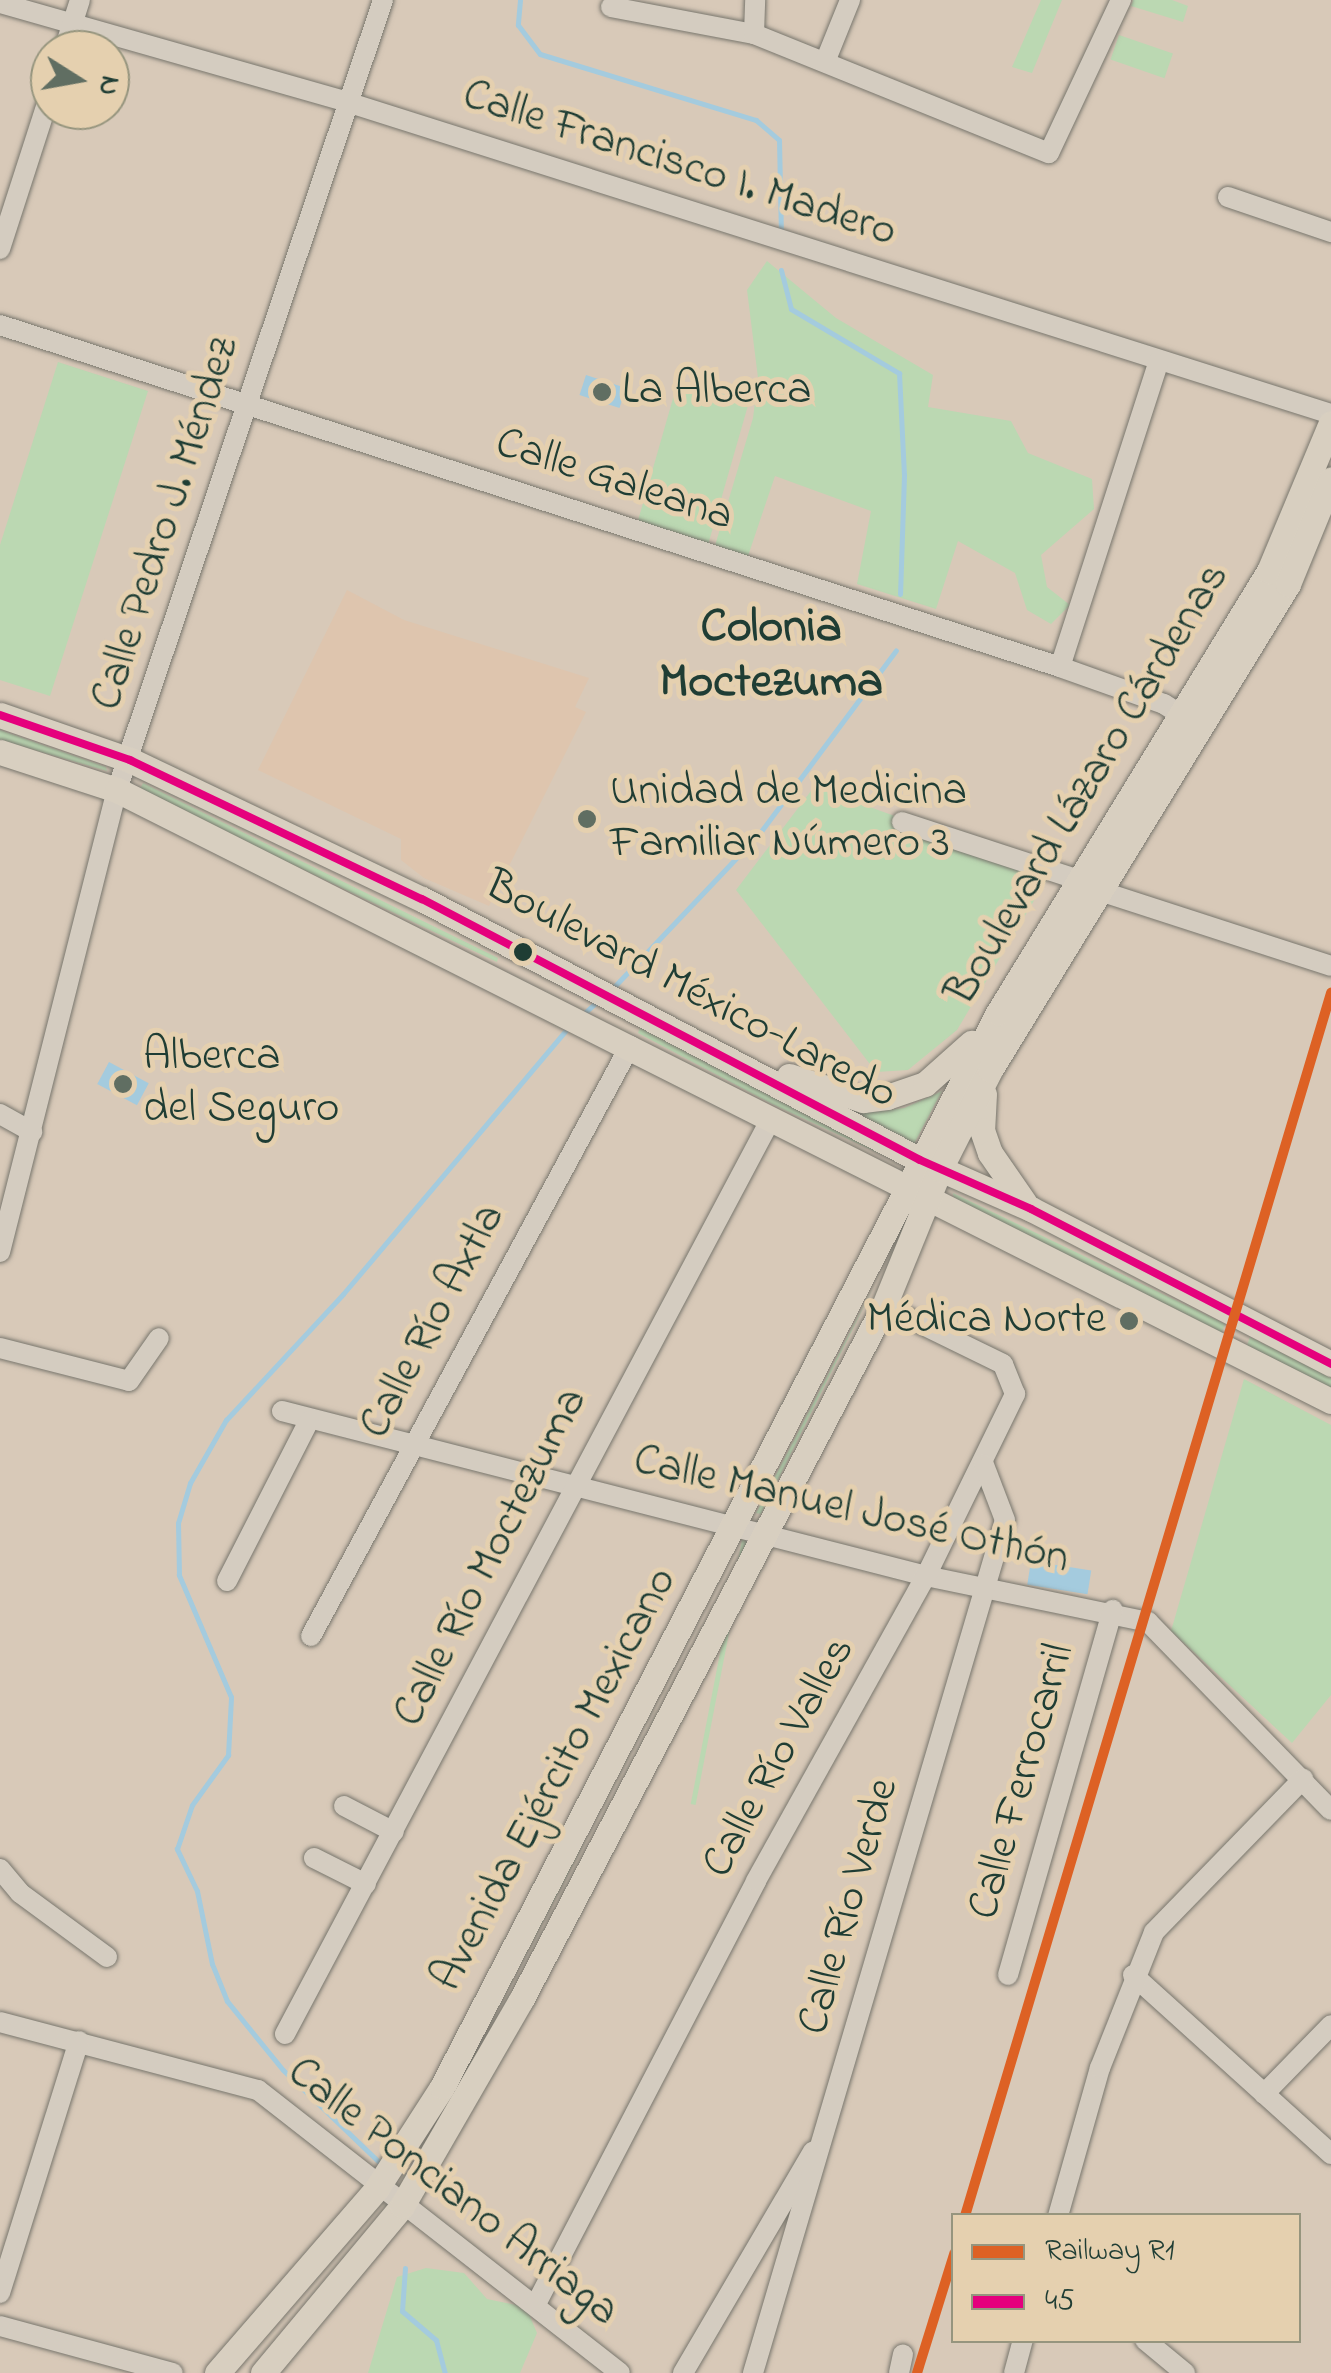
<!DOCTYPE html>
<html>
<head>
<meta charset="utf-8">
<style>
  body { margin:0 }
  #map { position:relative; width:1331px; height:2373px; overflow:hidden; background:#d8c9b8; font-family:"Indie Flower",sans-serif }
  div>[style] { position:absolute }
  .built>* { inset:0; background:#dec5ae }
  .green>* { inset:0; background:#bbd8b2; transform-origin:0 0 }
  .water>* { inset:0; background:#a4cbde; transform-origin:0 0 }
  .stream>* { height:5px; margin:-2.5px; padding:0 2.5px; transform-origin:2.5px; border-radius:2.5px; background:#a4cbde }
  .roads { filter:drop-shadow(0 0 2px #78766d) drop-shadow(0 0 2px #78766d) }
  .minor>* { height:20px; margin:-10px; padding:0 10px; transform-origin:10px; border-radius:10px; background:#d4ccc0 }
  .major>* { height:25px; margin:-12.5px; padding:0 12.5px; transform-origin:12.5px; border-radius:12.5px; background:#d8cfc0 }
  .bus-1>* { height:8px; margin:-4px; padding:0 4px; transform-origin:4px; border-radius:4px; background:#e5007d }
  .rail-1>* { height:10px; margin:-5px; padding:0 5px; transform-origin:5px; border-radius:5px; background:#dd6124 }
  .dots>* { width:28px; height:28px; translate:-50% -50%; box-sizing:border-box; border:5px solid #e5d0af; border-radius:50% }
  span { translate:-50% -50%; white-space:nowrap; text-align:center; line-height:1.15; -webkit-text-stroke:10px #e5d0af; paint-order:stroke }
  .street-label { font-size:45px; color:#1f3d34 }
  .poi-label { font-size:45px; color:#1f3d34 }
  .left { translate:0 -50%; text-align:left }
  .right { translate:-100% -50%; text-align:right }
  .neighbourhood-label { font-size:48px; color:#1f3d34; font-weight:700 }
  .legend { position:absolute; left:951px; top:2213px; width:350px; height:130px; box-sizing:border-box; background:#e5d0af; border:2px solid #96957e; margin:0; padding:12px 18px; list-style:none; font-size:30px; color:#1f3d34 }
  .legend li { display:flex; align-items:center; gap:20px; height:50px }
  .legend b { width:50px; border:2px solid #96957e }
  .north { position:absolute; left:30px; top:30px; width:100px; height:100px; box-sizing:border-box; background:#e5d0af; border:2px solid #96957e; border-radius:50%; rotate:101deg; font-size:28px; font-weight:700; line-height:40px; text-align:center; color:#1f3d34 }
  .north::after { content:''; display:block; margin:auto; width:35px; height:45px; background:#606e62; clip-path:polygon(50% 0,100% 100%,50% 72%,0 100%) }
</style>
</head>
<body>
<div id="map">
  <div class="built">
    <div style="clip-path:polygon(347px 590px,404px 620px,589px 678px,575px 707px,586px 712px,489px 906px,424px 878px,401px 860px,401px 839px,258px 770px)"></div>
  </div>
  <div class="green">
    <div style="clip-path:polygon(1041px 0,1062px 0,1032px 73px,1012px 67px)"></div>
    <div style="clip-path:polygon(1133px 0,1172px 0,1188px 6px,1183px 22px,1131px 6px)"></div>
    <div style="left:1119px;top:35px;width:57px;height:26px;rotate:19deg"></div>
    <div style="clip-path:polygon(767px 261px,836px 318px,933px 375px,928px 407px,1011px 421px,1028px 453px,1092px 479px,1094px 509px,1041px 555px,1047px 587px,1070px 605px,1051px 624px,1027px 610px,1015px 573px,958px 541px,936px 609px,857px 584px,871px 511px,775px 476px,747px 559px,714px 549px,753px 418px,758px 378px,747px 290px)"></div>
    <div style="clip-path:polygon(58px 362px,148px 391px,50px 696px,0 680px,0 545px)"></div>
    <div style="left:678px;top:381px;width:74px;height:150px;rotate:16deg"></div>
    <div style="clip-path:polygon(0 730px,106px 767px,107px 771px,0 740px)"></div>
    <div style="clip-path:polygon(143px 783px,498px 958px,497px 962px,139px 791px)"></div>
    <div style="clip-path:polygon(814px 787px,1051px 872px,957px 1030px,908px 1070px,876px 1072px,736px 890px)"></div>
    <div style="clip-path:polygon(640px 1028px,889px 1158px,772px 1104px,638px 1033px)"></div>
    <div style="clip-path:polygon(942px 1091px,913px 1146px,855px 1114px,904px 1108px)"></div>
    <div style="clip-path:polygon(953px 1193px,1225px 1324px,1220px 1337px,954px 1199px)"></div>
    <div style="clip-path:polygon(875px 1284px,761px 1514px,756px 1513px)"></div>
    <div style="clip-path:polygon(1250px 1337px,1331px 1378px,1331px 1390px,1246px 1348px)"></div>
    <div style="clip-path:polygon(1244px 1379px,1331px 1425px,1331px 1695px,1292px 1743px,1171px 1631px)"></div>
    <div style="left:742px;top:1540px;width:5px;height:269px;rotate:11deg"></div>
    <div style="clip-path:polygon(586px 1839px,452px 2095px,406px 2159px,452px 2083px)"></div>
    <div style="clip-path:polygon(426px 2268px,464px 2273px,487px 2299px,526px 2307px,537px 2333px,520px 2373px,368px 2373px,397px 2277px)"></div>
  </div>
  <div class="water">
    <div style="left:586px;top:375px;width:42px;height:21px;rotate:18deg"></div>
    <div style="left:109px;top:1062px;width:45px;height:25px;rotate:28deg"></div>
    <div style="left:1031px;top:1561px;width:61px;height:24px;rotate:9deg"></div>
  </div>
  <div class="stream">
    <div style="left:520px;top:0;width:25px;rotate:95deg"></div>
    <div style="left:518px;top:25px;width:36px;rotate:53deg"></div>
    <div style="left:540px;top:54px;width:226px;rotate:17deg"></div>
    <div style="left:756px;top:120px;width:30px;rotate:41deg"></div>
    <div style="left:779px;top:140px;width:93px;rotate:88.8deg"></div>
    <div style="left:781px;top:270px;width:40px;rotate:75.6deg"></div>
    <div style="left:791px;top:309px;width:126px;rotate:30.7deg"></div>
    <div style="left:899px;top:373px;width:102px;rotate:87.2deg"></div>
    <div style="left:904px;top:475px;width:119px;rotate:91.9deg"></div>
    <div style="left:611px;top:990px;width:215px;rotate:-46.5deg"></div>
    <div style="left:759px;top:834px;width:229px;rotate:-53.3deg"></div>
    <div style="left:581px;top:1016px;width:24px;rotate:-42deg"></div>
    <div style="left:380px;top:2163px;width:134px;rotate:-136.2deg"></div>
    <div style="left:283px;top:2070px;width:89px;rotate:-129.1deg"></div>
    <div style="left:227px;top:2001px;width:40px;rotate:-112deg"></div>
    <div style="left:212px;top:1964px;width:75px;rotate:-101.6deg"></div>
    <div style="left:197px;top:1891px;width:47px;rotate:-115.5deg"></div>
    <div style="left:177px;top:1849px;width:46px;rotate:-71.2deg"></div>
    <div style="left:192px;top:1805px;width:62px;rotate:-54.2deg"></div>
    <div style="left:228px;top:1755px;width:58px;rotate:-87deg"></div>
    <div style="left:231px;top:1697px;width:133px;rotate:-113.1deg"></div>
    <div style="left:179px;top:1575px;width:52px;rotate:-91.1deg"></div>
    <div style="left:178px;top:1523px;width:42px;rotate:-73.3deg"></div>
    <div style="left:190px;top:1483px;width:73px;rotate:-60.3deg"></div>
    <div style="left:226px;top:1420px;width:172px;rotate:-47.1deg"></div>
    <div style="left:343px;top:1294px;width:350px;rotate:-49.8deg"></div>
    <div style="left:405px;top:2268px;width:43px;rotate:94deg"></div>
    <div style="left:402px;top:2311px;width:45px;rotate:40.5deg"></div>
    <div style="left:436px;top:2340px;width:34px;rotate:75deg"></div>
  </div>
  <div class="roads">
    <div class="minor">
      <div style="left:0;top:3px;width:364px;rotate:15.9deg"></div>
      <div style="left:350px;top:103px;width:1029px;rotate:17.59deg"></div>
      <div style="left:611px;top:7px;width:146px;rotate:10.7deg"></div>
      <div style="left:754px;top:34px;width:318px;rotate:22deg"></div>
      <div style="left:1049px;top:153px;width:169px;rotate:-64.8deg"></div>
      <div style="left:754px;top:34px;width:34px;rotate:-88deg"></div>
      <div style="left:64px;top:50px;width:52px;rotate:-72.3deg"></div>
      <div style="left:825px;top:62px;width:67px;rotate:-68deg"></div>
      <div style="left:1228px;top:197px;width:109px;rotate:18.8deg"></div>
      <div style="left:0;top:249px;width:163px;rotate:-72.1deg"></div>
      <div style="left:0;top:325px;width:1114px;rotate:17.88deg"></div>
      <div style="left:1060px;top:667px;width:110px;rotate:19.6deg"></div>
      <div style="left:1164px;top:704px;width:33px;rotate:33deg"></div>
      <div style="left:1060px;top:667px;width:322px;rotate:-72.1deg"></div>
      <div style="left:902px;top:822px;width:186px;rotate:18.1deg"></div>
      <div style="left:1097px;top:890px;width:246px;rotate:18deg"></div>
      <div style="left:0;top:1114px;width:37px;rotate:29deg"></div>
      <div style="left:0;top:1252px;width:477px;rotate:-75.8deg"></div>
      <div style="left:117px;top:790px;width:834px;rotate:-71.39deg"></div>
      <div style="left:0;top:1348px;width:133px;rotate:14.3deg"></div>
      <div style="left:129px;top:1381px;width:52px;rotate:-55.1deg"></div>
      <div style="left:282px;top:1411px;width:665px;rotate:14.37deg"></div>
      <div style="left:926px;top:1576px;width:227px;rotate:11.7deg"></div>
      <div style="left:1148px;top:1622px;width:262px;rotate:45.8deg"></div>
      <div style="left:227px;top:1581px;width:180px;rotate:-62.9deg"></div>
      <div style="left:311px;top:1636px;width:671px;rotate:-61.6deg"></div>
      <div style="left:344px;top:1806px;width:56px;rotate:27.5deg"></div>
      <div style="left:314px;top:1858px;width:58px;rotate:26.6deg"></div>
      <div style="left:0;top:1869px;width:31px;rotate:50deg"></div>
      <div style="left:20px;top:1893px;width:108px;rotate:36.3deg"></div>
      <div style="left:1008px;top:1975px;width:380px;rotate:-74deg"></div>
      <div style="left:1133px;top:1975px;width:267px;rotate:42.1deg"></div>
      <div style="left:0;top:2022px;width:267px;rotate:14.8deg"></div>
      <div style="left:258px;top:2090px;width:459px;rotate:38deg"></div>
      <div style="left:285px;top:2034px;width:1036px;rotate:-62.03deg"></div>
      <div style="left:1264px;top:2094px;width:96px;rotate:-45.8deg"></div>
      <div style="left:1058px;top:2216px;width:154px;rotate:-74.2deg"></div>
      <div style="left:1100px;top:2068px;width:146px;rotate:-68.3deg"></div>
      <div style="left:1154px;top:1932px;width:214px;rotate:-45.8deg"></div>
      <div style="left:0;top:2293px;width:264px;rotate:-72.6deg"></div>
      <div style="left:535px;top:2306px;width:479px;rotate:-62.5deg"></div>
      <div style="left:756px;top:1881px;width:349px;rotate:-60.9deg"></div>
      <div style="left:926px;top:1576px;width:203px;rotate:-63.9deg"></div>
      <div style="left:1015px;top:1394px;width:32px;rotate:-112deg"></div>
      <div style="left:1003px;top:1364px;width:132px;rotate:-154deg"></div>
      <div style="left:0;top:2326px;width:179px;rotate:15.2deg"></div>
      <div style="left:1145px;top:2340px;width:52px;rotate:39.5deg"></div>
      <div style="left:683px;top:2373px;width:257px;rotate:-59.6deg"></div>
      <div style="left:753px;top:2373px;width:889px;rotate:-73.54deg"></div>
      <div style="left:1005px;top:1520px;width:59px;rotate:-110.9deg"></div>
      <div style="left:899px;top:2373px;width:19px;rotate:-78deg"></div>
      <div style="left:1014px;top:2373px;width:34px;rotate:-75deg"></div>
    </div>
    <div class="major">
      <div style="left:0;top:715px;width:138px;rotate:19.1deg"></div>
      <div style="left:130px;top:760px;width:323px;rotate:25.5deg"></div>
      <div style="left:422px;top:899px;width:562px;rotate:27.66deg"></div>
      <div style="left:920px;top:1160px;width:121px;rotate:23.8deg"></div>
      <div style="left:1031px;top:1209px;width:338px;rotate:27.3deg"></div>
      <div style="left:0;top:752px;width:123px;rotate:18deg"></div>
      <div style="left:117px;top:790px;width:1359px;rotate:26.72deg"></div>
      <div style="left:789px;top:1076px;width:78px;rotate:18deg"></div>
      <div style="left:863px;top:1100px;width:24px;rotate:-7deg"></div>
      <div style="left:887px;top:1097px;width:40px;rotate:-18.9deg"></div>
      <div style="left:925px;top:1084px;width:62px;rotate:-41.7deg"></div>
      <div style="left:984px;top:1094px;width:36px;rotate:93deg"></div>
      <div style="left:982px;top:1130px;width:24px;rotate:71deg"></div>
      <div style="left:990px;top:1153px;width:60px;rotate:55.2deg"></div>
      <div style="left:217px;top:2373px;width:245px;rotate:-49.1deg"></div>
      <div style="left:377px;top:2188px;width:120px;rotate:-57.2deg"></div>
      <div style="left:442px;top:2087px;width:1209px;rotate:-62.63deg"></div>
      <div style="left:998px;top:1013px;width:518px;rotate:-58.49deg"></div>
      <div style="left:1269px;top:571px;width:160px;rotate:-67.3deg"></div>
      <div style="left:263px;top:2373px;width:217px;rotate:-50.2deg"></div>
      <div style="left:402px;top:2206px;width:238px;rotate:-60deg"></div>
      <div style="left:521px;top:2000px;width:783px;rotate:-62.39deg"></div>
      <div style="left:884px;top:1306px;width:148px;rotate:-67.8deg"></div>
      <div style="left:940px;top:1169px;width:111px;rotate:-63.2deg"></div>
      <div style="left:990px;top:1070px;width:570px;rotate:-58.48deg"></div>
      <div style="left:1288px;top:584px;width:113px;rotate:-67.7deg"></div>
    </div>
  </div>
  <div class="bus-1">
    <div style="left:0;top:715px;width:138px;rotate:19.1deg"></div>
    <div style="left:130px;top:760px;width:323px;rotate:25.5deg"></div>
    <div style="left:422px;top:899px;width:562px;rotate:27.66deg"></div>
    <div style="left:920px;top:1160px;width:121px;rotate:23.8deg"></div>
    <div style="left:1031px;top:1209px;width:338px;rotate:27.3deg"></div>
  </div>
  <div class="rail-1">
    <div style="left:965px;top:2216px;width:1277px;rotate:-73.34deg"></div>
    <div style="left:917px;top:2373px;width:125px;rotate:-72.7deg"></div>
  </div>
  <div class="dots">
    <div style="left:602px;top:392px;background:#606e62"></div>
    <div style="left:587px;top:819px;background:#606e62"></div>
    <div style="left:523px;top:952px;background:#1f3d34"></div>
    <div style="left:123px;top:1084px;background:#606e62"></div>
    <div style="left:1129px;top:1321px;background:#606e62"></div>
  </div>
  <div class="street-label">
    <span style="left:679px;top:165px;rotate:18deg">Calle Francisco I. Madero</span>
    <span style="left:614px;top:481px;rotate:18deg">Calle Galeana</span>
    <span style="left:167px;top:524px;rotate:-72deg">Calle Pedro J. Méndez</span>
    <span style="left:1089px;top:785px;rotate:-59deg">Boulevard Lázaro Cárdenas</span>
    <span style="left:690px;top:991px;rotate:28deg">Boulevard México-Laredo</span>
    <span style="left:434px;top:1322px;rotate:-62deg">Calle Río Axtla</span>
    <span style="left:851px;top:1511px;rotate:13deg">Calle Manuel José Othón</span>
    <span style="left:492px;top:1558px;rotate:-63deg">Calle Río Moctezuma</span>
    <span style="left:780px;top:1758px;rotate:-61deg">Calle Río Valles</span>
    <span style="left:556px;top:1780px;rotate:-62deg">Avenida Ejército Mexicano</span>
    <span style="left:1023px;top:1782px;rotate:-74deg">Calle Ferrocarril</span>
    <span style="left:850px;top:1907px;rotate:-74deg">Calle Río Verde</span>
    <span style="left:452px;top:2193px;rotate:38deg">Calle Ponciano Arriaga</span>
  </div>
  <div class="poi-label">
    <span class="left" style="left:622px;top:392px">La Alberca</span>
    <span class="left" style="left:610px;top:819px">Unidad de Medicina<br>Familiar Número 3</span>
    <span class="left" style="left:143px;top:1084px">Alberca<br>del Seguro</span>
    <span class="right" style="left:1106px;top:1321px">Médica Norte</span>
  </div>
  <div class="neighbourhood-label">
    <span style="left:771px;top:656px">Colonia<br>Moctezuma</span>
  </div>
  <ul class="legend">
  <li><b style="height:12px;background:#dd6124"></b>Railway R1</li>
  <li><b style="height:12px;background:#e5007d"></b>45</li>
  </ul>
  <div class="north">N</div>
</div>
</body>
</html>
